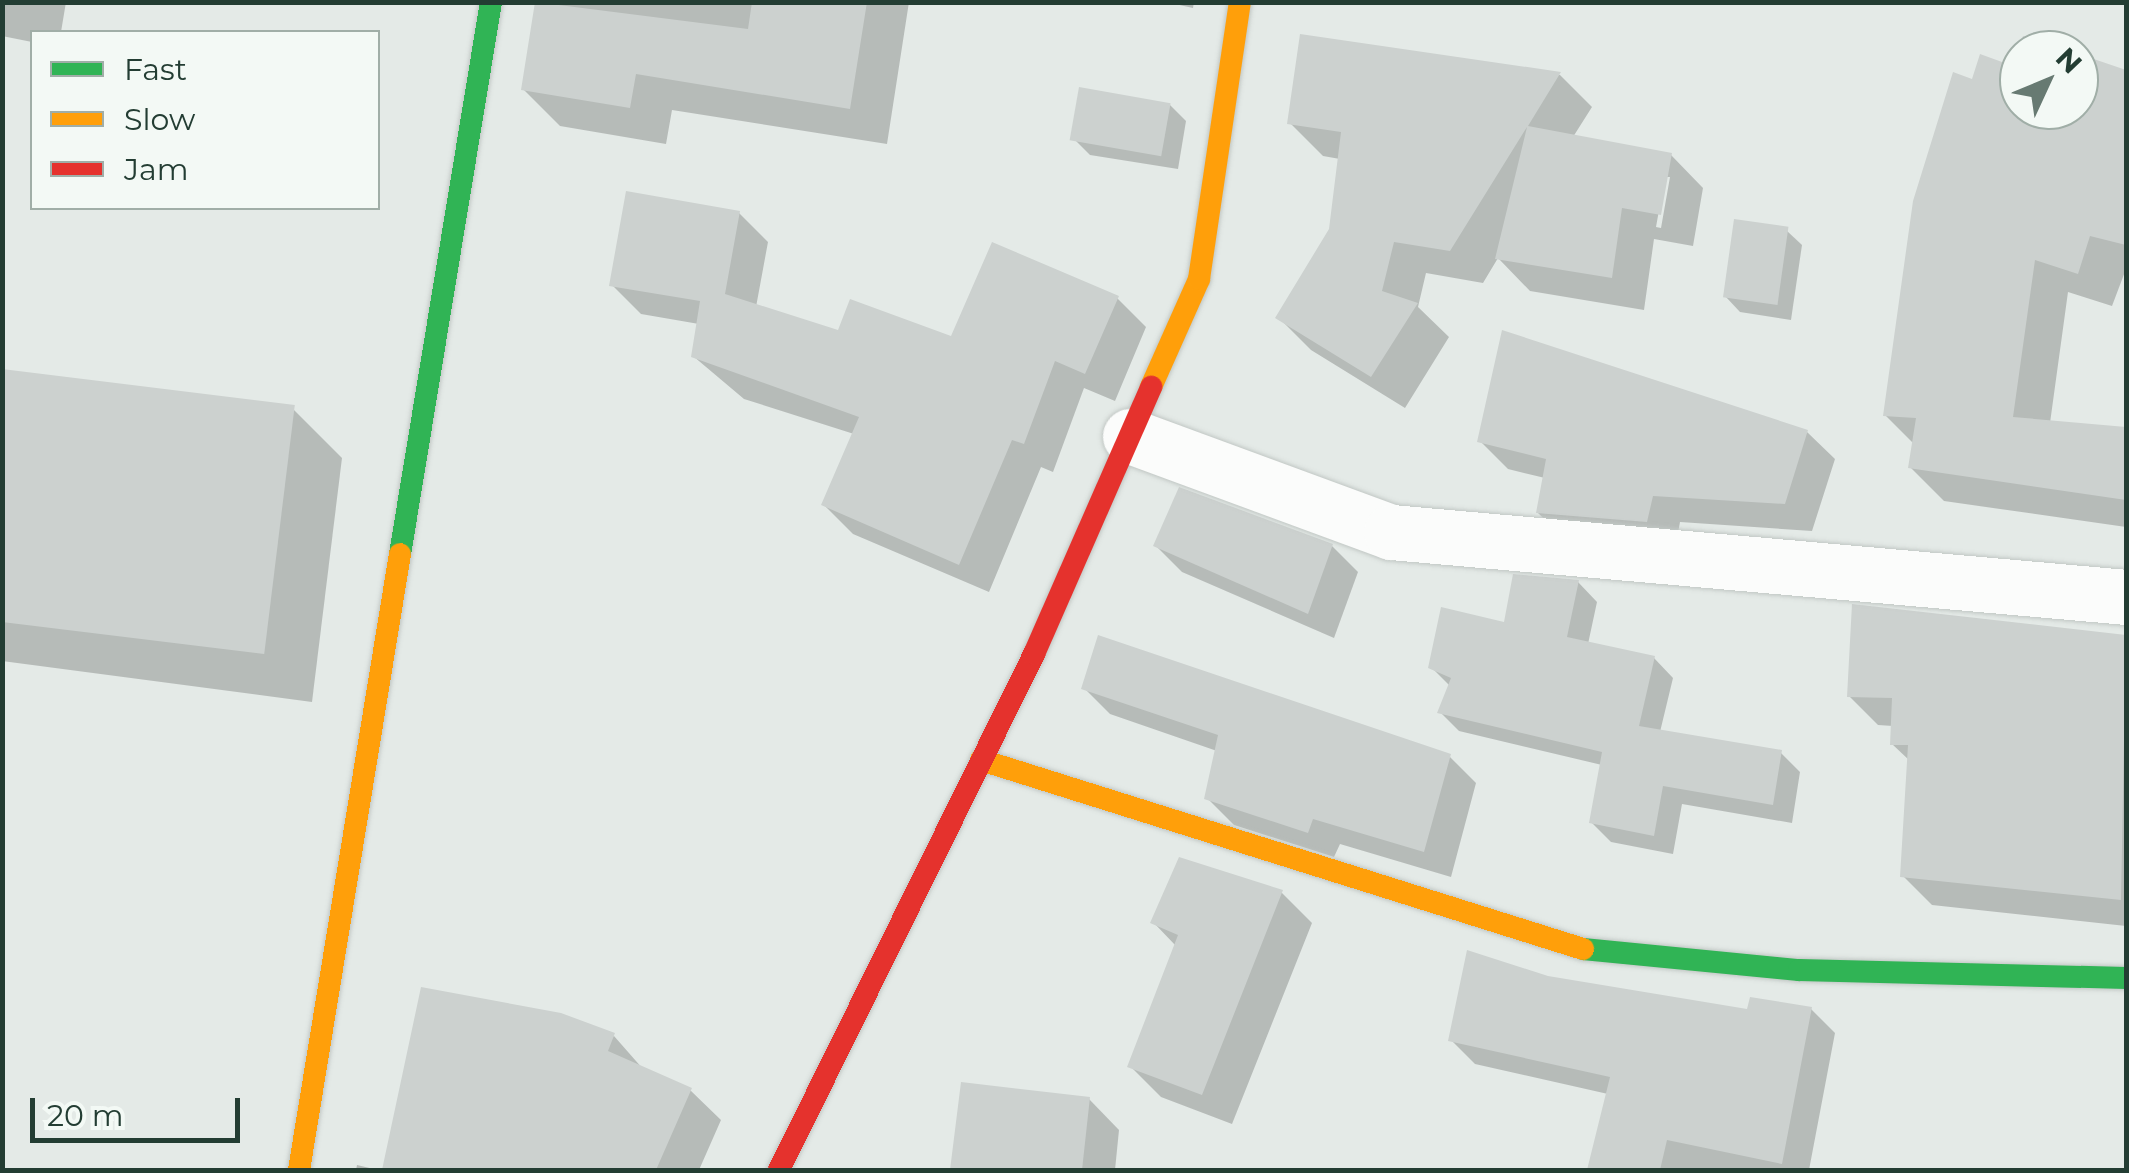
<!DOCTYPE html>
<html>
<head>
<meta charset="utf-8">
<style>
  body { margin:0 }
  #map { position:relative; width:2129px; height:1173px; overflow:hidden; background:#e4eae7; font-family:Montserrat,sans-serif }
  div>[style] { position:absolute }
  .shadow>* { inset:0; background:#0003 }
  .building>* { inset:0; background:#ccd1cf; transform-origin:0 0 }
  .roads { filter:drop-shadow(0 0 2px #c1c7c4) drop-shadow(0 0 2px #c1c7c4) }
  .street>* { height:55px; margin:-27.5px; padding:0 27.5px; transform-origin:27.5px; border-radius:27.5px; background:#fbfcfb }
  .fast>* { height:22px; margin:-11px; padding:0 11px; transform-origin:11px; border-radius:11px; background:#30b455 }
  .slow>* { height:22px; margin:-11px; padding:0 11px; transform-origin:11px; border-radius:11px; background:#ff9f0a }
  .jam>* { height:22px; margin:-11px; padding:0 11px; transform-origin:11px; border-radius:11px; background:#e5322d }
  span { translate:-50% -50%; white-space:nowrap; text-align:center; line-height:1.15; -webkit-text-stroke:10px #f3f9f5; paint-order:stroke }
  .frame { position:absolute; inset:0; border:5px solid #233d33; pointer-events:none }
  .legend { position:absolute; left:30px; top:30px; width:350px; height:180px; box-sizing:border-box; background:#f3f9f5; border:2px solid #a0aea7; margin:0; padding:12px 18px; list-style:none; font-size:30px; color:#233d33 }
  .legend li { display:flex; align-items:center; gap:20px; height:50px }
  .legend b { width:50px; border:2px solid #a0aea7 }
  .north { position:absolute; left:1999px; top:30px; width:100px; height:100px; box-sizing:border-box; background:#f3f9f5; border:2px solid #a0aea7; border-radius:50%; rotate:46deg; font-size:28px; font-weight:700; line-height:40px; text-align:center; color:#233d33 }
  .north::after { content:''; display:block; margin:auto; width:35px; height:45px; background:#677a72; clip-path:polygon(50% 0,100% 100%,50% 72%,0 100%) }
  .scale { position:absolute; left:30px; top:1098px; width:210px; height:45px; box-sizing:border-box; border:5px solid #233d33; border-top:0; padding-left:12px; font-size:30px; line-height:35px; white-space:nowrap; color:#233d33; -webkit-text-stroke:8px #f3f9f5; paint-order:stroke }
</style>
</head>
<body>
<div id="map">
  <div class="shadow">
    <div style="clip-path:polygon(2px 2px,66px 2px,61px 32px,32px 32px,32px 42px,2px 36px)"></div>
    <div style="clip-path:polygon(536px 2px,909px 2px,887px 144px,672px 110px,666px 144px,560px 126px,523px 89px)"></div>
    <div style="clip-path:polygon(1166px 2px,1194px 2px,1193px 8px)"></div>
    <div style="clip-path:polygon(evenodd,1302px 36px,1560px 75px,1592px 107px,1573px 137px,1671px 155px,1703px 188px,1693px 246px,1654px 239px,1644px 310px,1530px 291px,1498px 258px,1483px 283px,1426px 273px,1418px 307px,1449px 337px,1405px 408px,1311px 350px,1278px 317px,1332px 230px,1340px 159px,1323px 156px,1290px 123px,1302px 36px,1665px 177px,1670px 177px,1661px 228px,1656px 227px,1665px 177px)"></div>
    <div style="clip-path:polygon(2019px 56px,2019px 110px,2079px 110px,2079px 57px,2126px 73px,2126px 269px,2112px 306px,2068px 292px,2050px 423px,2126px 429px,2126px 527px,1944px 501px,1910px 467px,1914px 444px,1885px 415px,1974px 82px,2015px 69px)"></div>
    <div style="clip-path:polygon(1170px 105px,1186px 121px,1178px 169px,1090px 155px,1074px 139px)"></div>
    <div style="clip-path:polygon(739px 213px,768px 242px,756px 307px,840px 334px,953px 340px,1117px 298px,1146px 327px,1115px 401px,1084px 388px,1053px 472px,1041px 467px,989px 592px,853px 534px,824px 505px,854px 434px,744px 399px,693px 356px,699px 324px,641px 314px,612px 285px)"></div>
    <div style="clip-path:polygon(1786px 230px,1802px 245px,1791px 320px,1740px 312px,1725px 296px)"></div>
    <div style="clip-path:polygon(2px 372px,294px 410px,342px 458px,312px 702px,2px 661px)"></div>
    <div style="clip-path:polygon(1807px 432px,1835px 459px,1812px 531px,1680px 522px,1675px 549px,1566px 540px,1538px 513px,1545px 478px,1508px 469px,1480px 441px)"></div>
    <div style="clip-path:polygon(1156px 546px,1332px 546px,1358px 572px,1334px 638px,1182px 572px)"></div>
    <div style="clip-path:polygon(1578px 582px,1597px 602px,1588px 644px,1654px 658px,1673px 678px,1660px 732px,1780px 752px,1800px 772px,1792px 823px,1682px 804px,1673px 854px,1611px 842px,1592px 823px,1602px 765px,1459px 731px,1440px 712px,1450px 686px,1431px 667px)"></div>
    <div style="clip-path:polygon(1854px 607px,2126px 638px,2126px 926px,1932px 905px,1903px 876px,1910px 761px,1892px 744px,1893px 726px,1878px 725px,1849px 696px)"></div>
    <div style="clip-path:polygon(1084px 688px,1450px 757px,1476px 783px,1451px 877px,1340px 844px,1334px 857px,1234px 825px,1207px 798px,1217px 751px,1110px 714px)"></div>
    <div style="clip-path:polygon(1180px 860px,1282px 893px,1312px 923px,1232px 1124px,1161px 1097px,1130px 1066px,1176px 946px,1153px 922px)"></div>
    <div style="clip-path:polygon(1547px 978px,1749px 1012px,1811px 1009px,1835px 1033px,1809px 1170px,1590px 1170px,1608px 1094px,1475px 1064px,1451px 1040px)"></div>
    <div style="clip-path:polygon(614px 1036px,643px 1069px,690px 1090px,721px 1120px,699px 1170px,407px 1170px,389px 1152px)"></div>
    <div style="clip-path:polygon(963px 1085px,1089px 1099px,1119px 1130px,1115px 1170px,953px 1170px)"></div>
    <div style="clip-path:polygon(357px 1165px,378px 1170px,356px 1170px)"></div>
  </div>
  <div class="building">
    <div style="clip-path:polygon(535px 2px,748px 29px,752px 2px,867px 2px,850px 109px,636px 74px,630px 108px,521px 90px)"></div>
    <div style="clip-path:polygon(1300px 34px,1561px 72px,1528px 126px,1672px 153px,1661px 215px,1622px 208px,1612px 278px,1495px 259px,1527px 127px,1450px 251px,1394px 242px,1382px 291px,1418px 303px,1371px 377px,1275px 318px,1329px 229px,1341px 132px,1287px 124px)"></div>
    <div style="clip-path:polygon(2023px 36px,2066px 50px,2019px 50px,2019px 110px,2079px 110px,2079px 54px,2126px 70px,2126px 245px,2090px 236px,2078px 274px,2035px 260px,2013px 417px,2126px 427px,2126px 500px,1908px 468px,1916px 418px,1883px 416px,1913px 201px,1953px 72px,1972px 79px,1980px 54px,2013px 66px)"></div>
    <div style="left:1079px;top:87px;width:93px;height:54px;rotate:10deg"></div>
    <div style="clip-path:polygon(626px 191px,740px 211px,725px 294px,838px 330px,850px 299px,951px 336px,992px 242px,1119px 296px,1085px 374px,1055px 361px,1024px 444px,1012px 440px,959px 565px,821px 505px,859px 417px,691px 357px,700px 301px,609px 286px)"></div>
    <div style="left:1734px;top:219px;width:55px;height:79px;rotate:8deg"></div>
    <div style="clip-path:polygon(1502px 330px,1808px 430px,1785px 504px,1653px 496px,1647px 522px,1536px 513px,1546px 459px,1477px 442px)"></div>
    <div style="left:2px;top:369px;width:295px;height:251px;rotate:7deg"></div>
    <div style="clip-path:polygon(1179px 487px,1333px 544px,1308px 614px,1153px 546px)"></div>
    <div style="clip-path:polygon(1513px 574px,1579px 580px,1567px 637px,1655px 656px,1639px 726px,1782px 750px,1773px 805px,1663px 786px,1654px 836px,1589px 823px,1602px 752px,1437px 713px,1451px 678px,1428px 668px,1441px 607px,1504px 622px)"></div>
    <div style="clip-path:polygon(1852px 604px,2126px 635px,2121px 900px,1900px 877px,1908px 745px,1890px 745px,1892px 698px,1847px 697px)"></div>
    <div style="clip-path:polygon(1098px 635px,1451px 754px,1424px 852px,1313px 819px,1308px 833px,1204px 799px,1218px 735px,1081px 689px)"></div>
    <div style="clip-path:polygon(1179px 857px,1283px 890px,1202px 1095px,1127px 1067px,1178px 935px,1150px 923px)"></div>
    <div style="clip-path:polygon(1467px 950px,1548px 976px,1747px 1009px,1750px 997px,1812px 1007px,1782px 1164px,1667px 1140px,1660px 1170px,1587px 1170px,1610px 1077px,1448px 1041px)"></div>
    <div style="clip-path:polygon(421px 987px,561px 1013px,615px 1033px,608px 1051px,692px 1088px,656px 1170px,382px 1170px)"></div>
    <div style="clip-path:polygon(961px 1082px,1090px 1097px,1082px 1170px,950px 1170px)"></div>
  </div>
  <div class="roads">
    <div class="street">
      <div style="left:1130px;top:436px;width:278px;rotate:20.2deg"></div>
      <div style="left:1391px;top:532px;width:738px;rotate:5.05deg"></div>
    </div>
    <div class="fast">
      <div style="left:400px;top:554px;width:559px;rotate:-80.64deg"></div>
      <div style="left:1583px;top:949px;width:217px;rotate:5.6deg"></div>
      <div style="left:1799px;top:970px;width:327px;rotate:1.4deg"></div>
    </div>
    <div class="slow">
      <div style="left:1151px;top:387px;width:118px;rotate:-66deg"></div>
      <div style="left:1199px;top:279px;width:280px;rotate:-81.6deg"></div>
      <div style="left:981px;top:760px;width:631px;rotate:17.43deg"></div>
      <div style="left:299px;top:1170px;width:624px;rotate:-80.69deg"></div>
    </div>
    <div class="jam">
      <div style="left:779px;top:1170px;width:576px;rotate:-63.7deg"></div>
      <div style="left:1034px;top:654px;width:292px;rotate:-66.3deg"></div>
    </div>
  </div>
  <div class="frame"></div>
  <ul class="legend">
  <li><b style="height:12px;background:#30b455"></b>Fast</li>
  <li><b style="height:12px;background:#ff9f0a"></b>Slow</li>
  <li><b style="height:12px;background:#e5322d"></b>Jam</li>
  </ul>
  <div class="north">N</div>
  <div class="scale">20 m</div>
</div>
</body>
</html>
